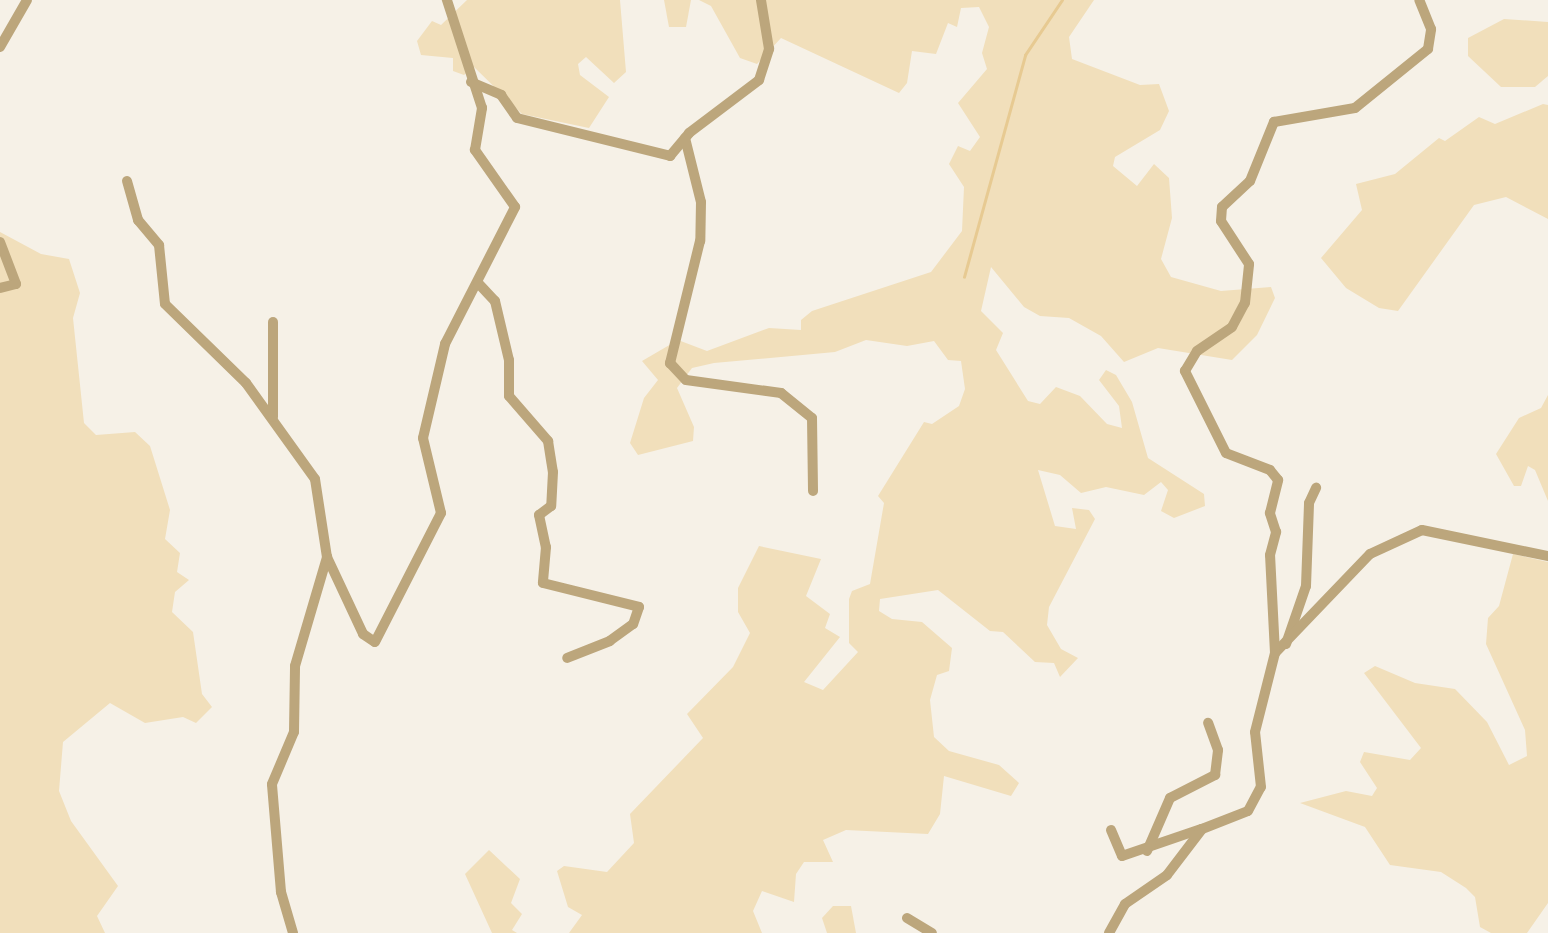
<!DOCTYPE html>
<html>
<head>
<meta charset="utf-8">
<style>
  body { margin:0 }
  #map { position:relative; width:1548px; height:933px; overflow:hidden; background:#f6f1e7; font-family:"Asap Condensed",sans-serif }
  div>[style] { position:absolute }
  .green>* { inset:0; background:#f1dfbb }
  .stream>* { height:2.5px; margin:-1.25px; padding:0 1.25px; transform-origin:1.25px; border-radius:1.25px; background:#e7ca92 }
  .street>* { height:10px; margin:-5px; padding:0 5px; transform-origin:5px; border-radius:5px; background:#bca67c }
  span { translate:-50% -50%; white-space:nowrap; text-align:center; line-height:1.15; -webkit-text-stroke:5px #f6f1e7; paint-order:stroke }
</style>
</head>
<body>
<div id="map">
  <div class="green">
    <div style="clip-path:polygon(467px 0,620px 0,626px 72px,614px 83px,586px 57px,578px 64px,580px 75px,609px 97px,589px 128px,522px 114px,474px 67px,464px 75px,453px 71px,453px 58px,421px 55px,417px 41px,432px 21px,441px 25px)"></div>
    <div style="clip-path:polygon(664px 0,691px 0,686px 27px,669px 27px)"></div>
    <div style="clip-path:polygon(699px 0,1094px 0,1069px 37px,1072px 59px,1140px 85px,1159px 84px,1169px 111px,1160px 130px,1115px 157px,1113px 166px,1137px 186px,1154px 164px,1169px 178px,1172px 218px,1161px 259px,1171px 277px,1221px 291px,1271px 287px,1275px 298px,1257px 335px,1232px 360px,1158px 348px,1124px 362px,1101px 336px,1069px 318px,1040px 316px,1024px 307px,991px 267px,981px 311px,1003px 333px,996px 350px,1028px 401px,1040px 404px,1056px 387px,1080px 396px,1107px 424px,1122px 428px,1119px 406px,1099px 380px,1106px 370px,1116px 375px,1132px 402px,1148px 458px,1204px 494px,1205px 506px,1174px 518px,1161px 511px,1168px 490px,1161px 482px,1144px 495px,1106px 487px,1081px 493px,1060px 475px,1038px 470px,1055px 526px,1076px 529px,1072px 508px,1089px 510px,1095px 519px,1049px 607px,1047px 625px,1061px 649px,1078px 658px,1060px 677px,1054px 663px,1035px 662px,1003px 632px,990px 631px,938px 590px,880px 599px,879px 611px,892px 619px,922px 622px,952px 648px,949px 671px,937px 675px,930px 700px,934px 737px,949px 751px,999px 765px,1019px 783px,1011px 796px,944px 776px,940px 814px,928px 834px,846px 830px,823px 840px,833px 862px,804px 862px,796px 874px,794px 902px,762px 891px,753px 911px,762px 933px,569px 933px,582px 915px,568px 907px,557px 871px,564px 866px,607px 872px,634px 843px,630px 814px,703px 738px,687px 714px,733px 667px,750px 633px,738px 612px,738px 588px,759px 546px,821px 559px,806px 596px,830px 614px,825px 628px,840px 637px,804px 682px,823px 690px,858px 652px,849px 643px,849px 599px,852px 591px,870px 584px,884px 503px,878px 496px,924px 422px,932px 424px,959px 406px,965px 389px,961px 361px,948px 360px,934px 341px,907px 346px,866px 340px,835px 352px,714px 363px,692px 368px,677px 388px,694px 427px,693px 441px,638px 455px,630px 443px,644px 398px,658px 380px,642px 361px,678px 340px,707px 351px,769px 328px,801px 330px,801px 320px,812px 311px,931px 272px,962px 231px,964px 187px,949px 164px,958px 146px,970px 151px,980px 137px,958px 103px,987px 69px,982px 53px,989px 27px,979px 7px,961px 8px,957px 27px,948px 23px,936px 54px,912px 51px,907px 83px,899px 93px,781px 38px,757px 64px,740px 58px,711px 6px)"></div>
    <div style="clip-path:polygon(1504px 19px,1548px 22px,1548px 76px,1535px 87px,1501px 87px,1468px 56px,1468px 38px)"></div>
    <div style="clip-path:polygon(1543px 104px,1548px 105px,1548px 219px,1506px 197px,1474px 205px,1398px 311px,1379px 308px,1346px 288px,1321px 258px,1362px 210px,1356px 184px,1395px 174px,1439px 138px,1445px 141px,1479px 117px,1495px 124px)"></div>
    <div style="clip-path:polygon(0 232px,41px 254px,69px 259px,80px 293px,73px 318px,84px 423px,96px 435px,135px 432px,150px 446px,170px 510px,165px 539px,180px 553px,177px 572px,189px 580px,175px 592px,172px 612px,193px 632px,202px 694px,212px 707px,196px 723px,183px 717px,145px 723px,110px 703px,63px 742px,59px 791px,71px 821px,118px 886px,97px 916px,105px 933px,0 933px)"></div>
    <div style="clip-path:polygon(1548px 395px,1548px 501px,1535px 470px,1528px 466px,1521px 486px,1514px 486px,1496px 454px,1519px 418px,1541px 408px)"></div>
    <div style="clip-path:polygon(1513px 554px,1548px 562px,1548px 903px,1527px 933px,1491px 933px,1480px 927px,1475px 897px,1466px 888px,1441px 872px,1390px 865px,1365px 827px,1300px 803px,1346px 791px,1372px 796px,1377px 788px,1360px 762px,1364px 752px,1410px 760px,1421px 748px,1364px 673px,1375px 666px,1415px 683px,1455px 689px,1487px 722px,1509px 765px,1527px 756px,1525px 730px,1486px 644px,1488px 618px,1499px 606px)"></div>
    <div style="clip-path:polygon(489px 850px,520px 879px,511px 903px,522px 914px,512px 930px,517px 933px,492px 933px,465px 874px)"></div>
    <div style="clip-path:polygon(833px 906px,851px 906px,856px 933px,827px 933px,822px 918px)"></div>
  </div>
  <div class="stream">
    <div style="left:964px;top:277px;width:230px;rotate:-74.6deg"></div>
    <div style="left:1025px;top:55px;width:66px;rotate:-56.1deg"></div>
  </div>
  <div class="street">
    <div style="left:0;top:47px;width:54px;rotate:-60.1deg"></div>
    <div style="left:471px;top:82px;width:33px;rotate:23deg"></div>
    <div style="left:501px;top:95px;width:28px;rotate:55deg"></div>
    <div style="left:517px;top:118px;width:158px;rotate:13.9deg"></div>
    <div style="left:670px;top:156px;width:30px;rotate:-50deg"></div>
    <div style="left:689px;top:133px;width:88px;rotate:-37.1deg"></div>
    <div style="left:759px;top:80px;width:33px;rotate:-72deg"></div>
    <div style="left:769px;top:49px;width:50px;rotate:-99.3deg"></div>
    <div style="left:685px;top:138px;width:66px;rotate:76deg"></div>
    <div style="left:701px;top:202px;width:39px;rotate:91deg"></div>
    <div style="left:700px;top:241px;width:126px;rotate:103.8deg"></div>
    <div style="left:670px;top:363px;width:23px;rotate:47deg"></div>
    <div style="left:686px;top:380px;width:96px;rotate:7.8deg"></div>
    <div style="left:781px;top:393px;width:40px;rotate:39deg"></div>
    <div style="left:812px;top:418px;width:73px;rotate:89.2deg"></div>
    <div style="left:127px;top:181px;width:41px;rotate:74.2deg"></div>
    <div style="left:138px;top:220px;width:33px;rotate:50deg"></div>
    <div style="left:159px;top:245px;width:59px;rotate:84.2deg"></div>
    <div style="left:165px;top:304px;width:113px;rotate:44.3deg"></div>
    <div style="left:246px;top:383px;width:118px;rotate:54.3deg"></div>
    <div style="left:315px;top:479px;width:79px;rotate:81.3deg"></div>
    <div style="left:327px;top:557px;width:85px;rotate:64.9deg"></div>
    <div style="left:363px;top:634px;width:14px;rotate:34deg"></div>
    <div style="left:375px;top:642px;width:145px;rotate:-62.9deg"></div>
    <div style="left:441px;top:513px;width:77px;rotate:-103.5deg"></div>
    <div style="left:423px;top:438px;width:97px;rotate:-76.8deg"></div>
    <div style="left:445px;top:344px;width:154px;rotate:-62.9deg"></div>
    <div style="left:515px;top:207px;width:70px;rotate:-125.1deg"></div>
    <div style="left:475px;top:150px;width:43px;rotate:-80.5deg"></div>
    <div style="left:482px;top:108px;width:114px;rotate:-108deg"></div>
    <div style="left:0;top:242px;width:45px;rotate:69.1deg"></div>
    <div style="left:16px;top:284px;width:16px;rotate:166deg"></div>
    <div style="left:478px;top:283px;width:25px;rotate:47deg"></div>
    <div style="left:495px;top:301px;width:61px;rotate:76.7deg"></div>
    <div style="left:509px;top:360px;width:36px;rotate:90deg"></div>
    <div style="left:509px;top:396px;width:60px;rotate:49.1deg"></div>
    <div style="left:548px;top:441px;width:31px;rotate:81deg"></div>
    <div style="left:553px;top:472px;width:34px;rotate:93deg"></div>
    <div style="left:551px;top:506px;width:15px;rotate:143deg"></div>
    <div style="left:539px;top:515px;width:33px;rotate:78deg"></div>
    <div style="left:546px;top:547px;width:36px;rotate:95deg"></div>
    <div style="left:543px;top:583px;width:99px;rotate:14deg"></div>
    <div style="left:639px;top:607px;width:18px;rotate:109deg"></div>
    <div style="left:633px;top:624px;width:29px;rotate:144deg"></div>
    <div style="left:610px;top:641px;width:46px;rotate:158.4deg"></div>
    <div style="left:273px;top:417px;width:95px;rotate:-90deg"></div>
    <div style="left:1286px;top:644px;width:61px;rotate:-71deg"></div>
    <div style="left:1306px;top:586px;width:83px;rotate:-87.9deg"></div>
    <div style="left:1309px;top:503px;width:17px;rotate:-65deg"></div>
    <div style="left:1275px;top:653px;width:137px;rotate:-46.2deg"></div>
    <div style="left:1370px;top:554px;width:57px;rotate:-24.8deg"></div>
    <div style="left:1422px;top:530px;width:129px;rotate:11.7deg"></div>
    <div style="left:1111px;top:830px;width:28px;rotate:67deg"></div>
    <div style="left:1122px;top:856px;width:83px;rotate:-18.9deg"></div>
    <div style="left:1147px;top:851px;width:58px;rotate:-66.5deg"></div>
    <div style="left:1170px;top:798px;width:51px;rotate:-27.1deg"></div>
    <div style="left:1215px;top:775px;width:25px;rotate:-83deg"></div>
    <div style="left:1218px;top:750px;width:29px;rotate:-110deg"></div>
    <div style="left:907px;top:918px;width:29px;rotate:31deg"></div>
    <div style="left:293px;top:933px;width:43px;rotate:-106.3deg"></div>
    <div style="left:281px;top:892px;width:108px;rotate:-94.8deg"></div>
    <div style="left:272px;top:784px;width:56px;rotate:-67.1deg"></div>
    <div style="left:294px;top:732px;width:66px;rotate:-89.1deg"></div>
    <div style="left:295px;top:666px;width:114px;rotate:-73.6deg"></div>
    <div style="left:1109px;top:933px;width:33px;rotate:-61deg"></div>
    <div style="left:1125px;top:904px;width:51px;rotate:-34.6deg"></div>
    <div style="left:1167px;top:875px;width:58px;rotate:-52.7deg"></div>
    <div style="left:1202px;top:829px;width:49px;rotate:-21.4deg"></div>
    <div style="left:1248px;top:811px;width:27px;rotate:-62deg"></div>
    <div style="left:1261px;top:787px;width:55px;rotate:-96.2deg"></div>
    <div style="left:1255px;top:732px;width:81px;rotate:-75.8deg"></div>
    <div style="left:1275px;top:653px;width:98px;rotate:-92.9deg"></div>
    <div style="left:1270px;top:555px;width:24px;rotate:-75deg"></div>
    <div style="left:1276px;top:532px;width:20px;rotate:-108deg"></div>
    <div style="left:1270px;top:513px;width:34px;rotate:-76deg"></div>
    <div style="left:1278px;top:480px;width:13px;rotate:-129deg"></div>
    <div style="left:1270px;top:470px;width:47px;rotate:-158.9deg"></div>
    <div style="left:1226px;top:453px;width:92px;rotate:-116.6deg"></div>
    <div style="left:1185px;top:371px;width:23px;rotate:-59deg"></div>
    <div style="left:1197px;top:351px;width:42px;rotate:-34.4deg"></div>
    <div style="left:1232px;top:327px;width:27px;rotate:-62deg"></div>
    <div style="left:1245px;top:303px;width:39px;rotate:-84deg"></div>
    <div style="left:1249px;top:264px;width:51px;rotate:-123.1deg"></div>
    <div style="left:1221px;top:221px;width:14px;rotate:-86deg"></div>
    <div style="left:1222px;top:207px;width:38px;rotate:-43deg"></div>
    <div style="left:1250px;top:181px;width:64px;rotate:-67.9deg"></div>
    <div style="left:1274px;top:122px;width:82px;rotate:-9.8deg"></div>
    <div style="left:1355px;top:108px;width:94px;rotate:-38.9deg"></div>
    <div style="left:1428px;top:49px;width:20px;rotate:-81deg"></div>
    <div style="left:1431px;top:29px;width:31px;rotate:-112deg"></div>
  </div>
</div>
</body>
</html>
